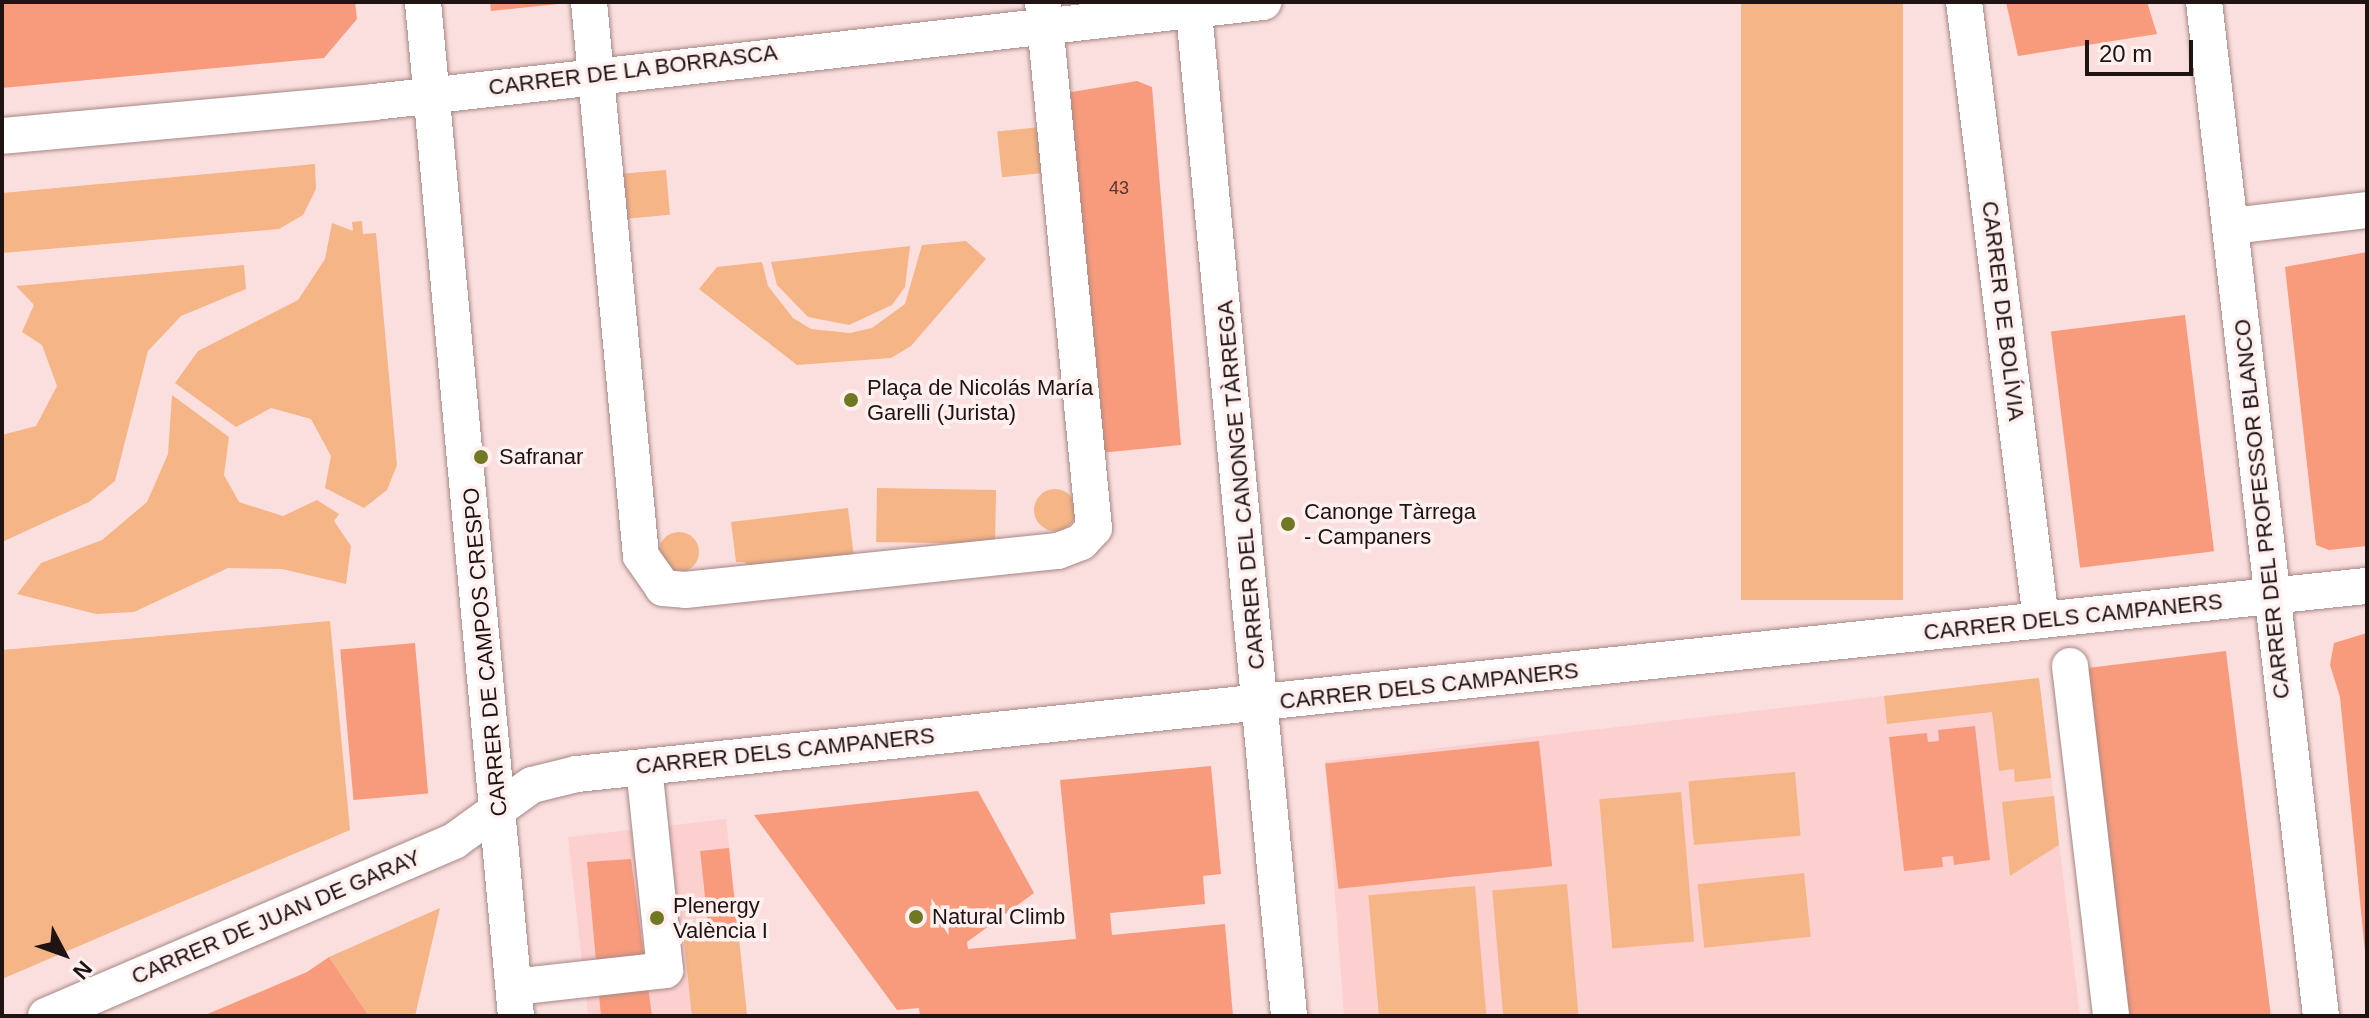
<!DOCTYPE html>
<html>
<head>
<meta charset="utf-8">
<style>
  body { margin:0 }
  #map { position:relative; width:2369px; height:1018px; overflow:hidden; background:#fbdfde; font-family:Helvetica,sans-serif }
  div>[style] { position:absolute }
  .built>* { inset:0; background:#fcd0cf }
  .green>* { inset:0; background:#f5b586; transform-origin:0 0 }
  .round { border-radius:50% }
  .building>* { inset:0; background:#f79b7c; transform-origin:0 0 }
  .roads { filter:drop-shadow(0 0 2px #a78786) drop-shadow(0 0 2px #a78786) }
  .minor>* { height:36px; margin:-18px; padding:0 18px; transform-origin:18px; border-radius:18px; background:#fff }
  .dots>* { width:22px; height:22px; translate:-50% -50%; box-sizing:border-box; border:4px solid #fff0f0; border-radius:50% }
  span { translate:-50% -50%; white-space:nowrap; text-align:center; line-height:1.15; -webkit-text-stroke:7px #fff0f0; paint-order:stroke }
  .number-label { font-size:18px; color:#55352d }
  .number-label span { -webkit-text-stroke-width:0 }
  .street-label { font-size:22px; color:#1f1313 }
  .poi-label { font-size:22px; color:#1f1313 }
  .left { translate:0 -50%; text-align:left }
  .frame { position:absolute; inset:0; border:4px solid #1f1313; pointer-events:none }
  .north { position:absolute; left:24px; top:914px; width:80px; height:80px; -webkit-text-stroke:6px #fff0f0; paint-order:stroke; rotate:131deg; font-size:22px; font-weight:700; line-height:32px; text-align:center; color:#1f1313 }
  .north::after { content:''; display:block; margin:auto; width:28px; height:36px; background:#1f1313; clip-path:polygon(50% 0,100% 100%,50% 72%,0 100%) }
  .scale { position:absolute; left:2085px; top:40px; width:108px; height:36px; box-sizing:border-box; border:4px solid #1f1313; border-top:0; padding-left:10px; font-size:24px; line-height:28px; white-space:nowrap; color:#1f1313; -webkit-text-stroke:6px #fff0f0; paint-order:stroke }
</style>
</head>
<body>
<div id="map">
  <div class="built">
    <div style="clip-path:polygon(2039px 678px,2080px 1016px,1344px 1016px,1325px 761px)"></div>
    <div style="clip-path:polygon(726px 819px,738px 929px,683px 935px,693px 1016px,588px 1016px,568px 837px)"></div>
  </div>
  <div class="green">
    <div style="left:1741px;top:2px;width:162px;height:598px"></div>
    <div style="left:1040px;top:127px;width:46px;height:43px;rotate:84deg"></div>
    <div style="clip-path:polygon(315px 164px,316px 189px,303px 215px,279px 229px,2px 253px,2px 193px)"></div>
    <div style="left:666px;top:170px;width:45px;height:44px;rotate:85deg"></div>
    <div style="clip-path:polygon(362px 221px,363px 234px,376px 233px,397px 465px,387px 490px,364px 508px,325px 488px,331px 456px,311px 419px,271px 408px,236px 427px,175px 383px,198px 351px,298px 300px,325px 259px,332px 223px,353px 231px,352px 222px)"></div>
    <div style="clip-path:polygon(966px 241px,986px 259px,911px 346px,891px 358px,797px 365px,699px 289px,717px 267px,762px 262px,768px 286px,793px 318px,811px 329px,850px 333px,872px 328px,905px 304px,922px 245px)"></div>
    <div style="clip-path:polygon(910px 246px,905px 287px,892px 305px,849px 325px,808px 317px,777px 285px,771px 262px)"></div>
    <div style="clip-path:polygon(244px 265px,246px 289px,181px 316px,148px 351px,115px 481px,89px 502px,2px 542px,2px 435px,36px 426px,57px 386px,42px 345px,22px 332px,34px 305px,16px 286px)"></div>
    <div style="clip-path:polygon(172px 395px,229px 437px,224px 475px,239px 502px,283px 516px,317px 500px,339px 514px,334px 521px,351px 546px,346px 584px,282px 569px,228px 568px,134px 612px,96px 614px,17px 594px,41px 563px,102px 540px,147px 502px,168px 454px)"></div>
    <div class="round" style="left:1034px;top:489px;width:42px;height:42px"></div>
    <div style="left:996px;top:490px;width:54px;height:119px;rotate:91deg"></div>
    <div style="clip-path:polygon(848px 508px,854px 558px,747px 571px,745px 562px,736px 562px,731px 522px)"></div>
    <div class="round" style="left:659px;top:532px;width:40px;height:40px"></div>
    <div style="clip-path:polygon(330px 621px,350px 830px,2px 979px,2px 650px)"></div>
    <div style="clip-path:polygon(2039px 678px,2051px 778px,2015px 782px,2014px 769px,1999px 771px,1992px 712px,1887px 724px,1884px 696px)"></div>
    <div style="left:1795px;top:772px;width:64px;height:107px;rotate:85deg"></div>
    <div style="left:1681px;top:792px;width:150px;height:82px;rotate:85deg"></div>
    <div style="clip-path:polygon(2054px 796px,2059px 845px,2010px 876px,2002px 802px)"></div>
    <div style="left:1804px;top:873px;width:64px;height:107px;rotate:84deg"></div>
    <div style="left:1567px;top:884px;width:133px;height:75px;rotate:85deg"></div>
    <div style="left:1475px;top:886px;width:131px;height:107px;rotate:85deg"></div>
    <div style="clip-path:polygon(440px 908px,415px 1016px,369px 1016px,329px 957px)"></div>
    <div style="left:738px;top:929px;width:87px;height:55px;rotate:84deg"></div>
  </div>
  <div class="building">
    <div style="clip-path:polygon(2px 2px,355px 2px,357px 19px,324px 58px,2px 88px)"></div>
    <div style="clip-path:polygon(490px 2px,557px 2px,558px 4px,491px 11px)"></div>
    <div style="clip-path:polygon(2006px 2px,2147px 2px,2157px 34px,2018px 56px)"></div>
    <div style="clip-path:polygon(1137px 81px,1152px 87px,1181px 445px,1100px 453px,1066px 93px)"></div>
    <div style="clip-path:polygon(2367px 252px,2367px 546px,2329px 550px,2316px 545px,2285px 267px)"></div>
    <div style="left:2185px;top:315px;width:238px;height:135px;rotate:83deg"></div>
    <div style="clip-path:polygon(2367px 633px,2367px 952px,2365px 952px,2340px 697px,2330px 665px,2334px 643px)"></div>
    <div style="left:415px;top:643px;width:151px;height:75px;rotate:85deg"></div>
    <div style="left:2226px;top:651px;width:368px;height:141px;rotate:83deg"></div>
    <div style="clip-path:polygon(1975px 726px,1990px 860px,1954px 865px,1953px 856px,1942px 857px,1943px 867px,1904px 871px,1889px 737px,1927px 733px,1928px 742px,1939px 741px,1938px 730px)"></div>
    <div style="left:1539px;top:741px;width:126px;height:215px;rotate:84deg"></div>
    <div style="clip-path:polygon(1211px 766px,1221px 874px,1203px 876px,1205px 904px,1110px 913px,1112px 935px,1225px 924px,1233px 1016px,920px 1016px,919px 1008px,897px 1010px,754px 815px,978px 791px,1034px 893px,967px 942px,968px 949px,1076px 939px,1060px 780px)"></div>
    <div style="left:729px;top:848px;width:78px;height:29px;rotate:84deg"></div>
    <div style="clip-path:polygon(631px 859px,652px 1016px,601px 1016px,587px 862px)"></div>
    <div style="clip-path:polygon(329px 957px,369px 1016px,203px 1016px,307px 972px)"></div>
  </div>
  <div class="roads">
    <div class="minor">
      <div style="left:423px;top:2px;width:1018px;rotate:84.76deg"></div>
      <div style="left:589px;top:2px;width:556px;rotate:84.64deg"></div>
      <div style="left:641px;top:556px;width:39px;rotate:55deg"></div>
      <div style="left:663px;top:588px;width:22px;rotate:5deg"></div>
      <div style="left:685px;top:590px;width:375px;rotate:-6deg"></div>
      <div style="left:1058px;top:551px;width:25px;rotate:-21deg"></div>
      <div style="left:1081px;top:542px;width:19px;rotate:-47deg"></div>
      <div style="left:1094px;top:528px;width:528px;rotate:-95.54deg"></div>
      <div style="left:1193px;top:2px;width:1019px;rotate:84.59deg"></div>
      <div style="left:1964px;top:2px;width:623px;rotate:82.9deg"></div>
      <div style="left:2204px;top:2px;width:1021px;rotate:83.42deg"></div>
      <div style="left:2px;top:136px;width:374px;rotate:-5.2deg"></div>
      <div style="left:374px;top:102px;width:895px;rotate:-6.42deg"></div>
      <div style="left:2232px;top:226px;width:136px;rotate:-6.8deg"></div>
      <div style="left:2070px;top:666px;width:352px;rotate:83.3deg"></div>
      <div style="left:514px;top:987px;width:152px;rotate:-6.4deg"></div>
      <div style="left:665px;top:970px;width:204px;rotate:-95.9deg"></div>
      <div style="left:46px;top:1016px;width:444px;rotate:-23.2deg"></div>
      <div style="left:454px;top:841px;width:96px;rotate:-35.7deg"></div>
      <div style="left:532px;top:785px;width:46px;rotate:-13.7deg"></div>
      <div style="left:577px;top:774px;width:1800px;rotate:-6deg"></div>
    </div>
  </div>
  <div class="dots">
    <div style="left:851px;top:400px;background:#707822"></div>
    <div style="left:481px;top:457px;background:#707822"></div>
    <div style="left:1288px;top:524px;background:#707822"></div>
    <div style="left:916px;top:917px;background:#707822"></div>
    <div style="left:657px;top:918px;background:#707822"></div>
  </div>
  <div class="number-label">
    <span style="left:1119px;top:188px">43</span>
  </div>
  <div class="street-label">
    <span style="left:633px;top:70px;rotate:-7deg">CARRER DE LA BORRASCA</span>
    <span style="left:2003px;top:311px;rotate:83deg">CARRER DE BOLÍVIA</span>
    <span style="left:1241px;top:485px;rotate:-95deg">CARRER DEL CANONGE TÀRREGA</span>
    <span style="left:2262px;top:509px;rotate:-96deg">CARRER DEL PROFESSOR BLANCO</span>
    <span style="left:2073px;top:617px;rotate:-6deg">CARRER DELS CAMPANERS</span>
    <span style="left:485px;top:652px;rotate:-95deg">CARRER DE CAMPOS CRESPO</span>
    <span style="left:1429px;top:686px;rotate:-6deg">CARRER DELS CAMPANERS</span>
    <span style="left:785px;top:751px;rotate:-6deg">CARRER DELS CAMPANERS</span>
    <span style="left:276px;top:917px;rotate:-23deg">CARRER DE JUAN DE GARAY</span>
  </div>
  <div class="poi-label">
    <span class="left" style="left:867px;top:400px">Plaça de Nicolás María<br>Garelli (Jurista)</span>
    <span class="left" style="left:499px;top:457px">Safranar</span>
    <span class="left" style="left:1304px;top:524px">Canonge Tàrrega<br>- Campaners</span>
    <span class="left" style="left:673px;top:918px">Plenergy<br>València I</span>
    <span class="left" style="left:932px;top:917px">Natural Climb</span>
  </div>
  <div class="frame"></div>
  <div class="north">N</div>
  <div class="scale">20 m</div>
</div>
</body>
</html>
